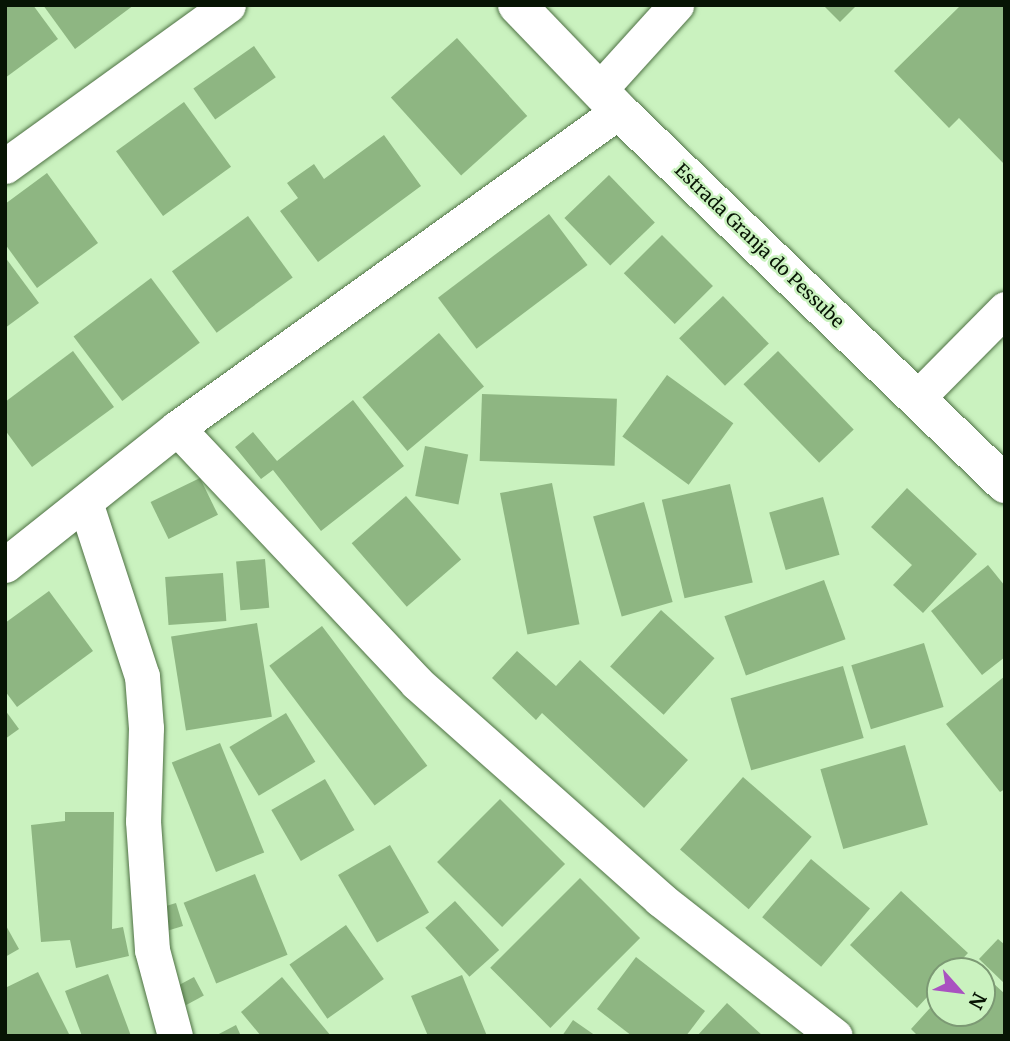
<!DOCTYPE html>
<html>
<head>
<meta charset="utf-8">
<style>
  body { margin:0 }
  #map { position:relative; width:1010px; height:1041px; overflow:hidden; background:#caf2bf; font-family:Merriweather,serif }
  div>[style] { position:absolute }
  .building>* { inset:0; background:#8eb682; transform-origin:0 0 }
  .roads { filter:drop-shadow(0 0 2px #4e7144) drop-shadow(0 0 2px #4e7144) }
  .minor>* { height:35px; margin:-17.5px; padding:0 17.5px; transform-origin:17.5px; border-radius:17.5px; background:#fff }
  .secondary>* { height:38px; margin:-19px; padding:0 19px; transform-origin:19px; border-radius:19px; background:#fff }
  span { translate:-50% -50%; white-space:nowrap; text-align:center; line-height:1.15; -webkit-text-stroke:5px #caf2bf; paint-order:stroke }
  .street-label { font-size:18px; color:#071404 }
  .frame { position:absolute; inset:0; border:7px solid #071404; pointer-events:none }
  .north { position:absolute; left:926px; top:957px; width:70px; height:70px; box-sizing:border-box; background:#caf2bf; border:2px solid #7c9974; border-radius:50%; rotate:118deg; font-size:19px; font-weight:700; line-height:28px; text-align:center; color:#071404 }
  .north::after { content:''; display:block; margin:auto; width:24px; height:32px; background:#a952c0; clip-path:polygon(50% 0,100% 100%,50% 72%,0 100%) }
</style>
</head>
<body>
<div id="map">
  <div class="building">
    <div style="clip-path:polygon(5px 5px,33px 5px,58px 39px,5px 78px)"></div>
    <div style="clip-path:polygon(43px 5px,134px 5px,75px 49px)"></div>
    <div style="clip-path:polygon(823px 5px,857px 5px,840px 22px)"></div>
    <div style="clip-path:polygon(961px 5px,1005px 5px,1005px 165px,959px 118px,949px 128px,894px 71px)"></div>
    <div style="left:457px;top:38px;width:105px;height:89px;rotate:48deg"></div>
    <div style="left:254px;top:46px;width:38px;height:74px;rotate:55deg"></div>
    <div style="left:184px;top:102px;width:80px;height:84px;rotate:54deg"></div>
    <div style="clip-path:polygon(384px 135px,421px 186px,318px 262px,280px 211px,298px 198px,287px 183px,314px 164px,324px 179px)"></div>
    <div style="clip-path:polygon(47px 173px,98px 243px,37px 288px,5px 244px,5px 204px)"></div>
    <div style="left:609px;top:175px;width:66px;height:62px;rotate:46deg"></div>
    <div style="left:549px;top:214px;width:64px;height:139px;rotate:53deg"></div>
    <div style="left:248px;top:216px;width:76px;height:94px;rotate:54deg"></div>
    <div style="left:662px;top:235px;width:72px;height:54px;rotate:45deg"></div>
    <div style="clip-path:polygon(5px 257px,39px 303px,5px 328px)"></div>
    <div style="left:151px;top:278px;width:81px;height:97px;rotate:53deg"></div>
    <div style="left:723px;top:296px;width:66px;height:61px;rotate:46deg"></div>
    <div style="left:439px;top:333px;width:70px;height:100px;rotate:50deg"></div>
    <div style="clip-path:polygon(73px 351px,114px 407px,32px 467px,5px 430px,5px 402px)"></div>
    <div style="left:778px;top:351px;width:109px;height:48px;rotate:46deg"></div>
    <div style="left:667px;top:375px;width:82px;height:76px;rotate:36deg"></div>
    <div style="left:482px;top:394px;width:135px;height:67px;rotate:2deg"></div>
    <div style="clip-path:polygon(353px 400px,404px 466px,321px 531px,273px 470px,261px 479px,235px 447px,253px 432px,277px 461px)"></div>
    <div style="left:425px;top:446px;width:44px;height:51px;rotate:11deg"></div>
    <div style="left:200px;top:478px;width:41px;height:55px;rotate:64deg"></div>
    <div style="left:552px;top:483px;width:144px;height:53px;rotate:79deg"></div>
    <div style="left:730px;top:484px;width:101px;height:70px;rotate:77deg"></div>
    <div style="clip-path:polygon(907px 488px,977px 554px,923px 613px,893px 585px,912px 565px,871px 527px)"></div>
    <div style="left:406px;top:496px;width:84px;height:72px;rotate:49deg"></div>
    <div style="left:823px;top:497px;width:60px;height:56px;rotate:74deg"></div>
    <div style="left:644px;top:502px;width:104px;height:53px;rotate:74deg"></div>
    <div style="left:265px;top:559px;width:49px;height:29px;rotate:85deg"></div>
    <div style="clip-path:polygon(988px 565px,1005px 586px,1005px 657px,982px 675px,931px 611px)"></div>
    <div style="left:223px;top:573px;width:48px;height:58px;rotate:86deg"></div>
    <div style="left:824px;top:580px;width:63px;height:106px;rotate:70deg"></div>
    <div style="clip-path:polygon(49px 591px,93px 651px,17px 707px,5px 691px,5px 623px)"></div>
    <div style="left:661px;top:610px;width:72px;height:76px;rotate:42deg"></div>
    <div style="left:257px;top:623px;width:95px;height:87px;rotate:81deg"></div>
    <div style="left:322px;top:626px;width:175px;height:66px;rotate:53deg"></div>
    <div style="left:924px;top:643px;width:67px;height:76px;rotate:73deg"></div>
    <div style="clip-path:polygon(517px 651px,556px 686px,580px 660px,688px 760px,644px 808px,542px 713px,536px 720px,492px 678px)"></div>
    <div style="left:843px;top:666px;width:75px;height:117px;rotate:74deg"></div>
    <div style="clip-path:polygon(1005px 676px,1005px 789px,1000px 792px,946px 724px)"></div>
    <div style="clip-path:polygon(5px 710px,19px 729px,5px 739px)"></div>
    <div style="left:286px;top:713px;width:57px;height:66px;rotate:59deg"></div>
    <div style="left:220px;top:743px;width:118px;height:52px;rotate:68deg"></div>
    <div style="left:905px;top:745px;width:83px;height:88px;rotate:74deg"></div>
    <div style="left:743px;top:777px;width:91px;height:96px;rotate:41deg"></div>
    <div style="left:325px;top:779px;width:59px;height:62px;rotate:60deg"></div>
    <div style="left:500px;top:799px;width:92px;height:89px;rotate:45deg"></div>
    <div style="clip-path:polygon(65px 812px,114px 812px,112px 929px,123px 927px,129px 956px,76px 968px,70px 940px,41px 942px,31px 825px,65px 821px)"></div>
    <div style="left:390px;top:845px;width:78px;height:60px;rotate:60deg"></div>
    <div style="left:811px;top:859px;width:77px;height:76px;rotate:40deg"></div>
    <div style="left:255px;top:874px;width:87px;height:77px;rotate:68deg"></div>
    <div style="left:580px;top:878px;width:85px;height:127px;rotate:45deg"></div>
    <div style="clip-path:polygon(901px 891px,968px 953px,951px 971px,940px 971px,940px 983px,917px 1008px,850px 945px)"></div>
    <div style="left:455px;top:901px;width:66px;height:40px;rotate:48deg"></div>
    <div style="left:176px;top:903px;width:24px;height:19px;rotate:73deg"></div>
    <div style="clip-path:polygon(5px 924px,19px 949px,5px 957px)"></div>
    <div style="left:346px;top:925px;width:66px;height:69px;rotate:55deg"></div>
    <div style="clip-path:polygon(998px 939px,1005px 945px,1005px 984px,979px 959px)"></div>
    <div style="clip-path:polygon(636px 957px,705px 1011px,686px 1036px,632px 1036px,597px 1009px)"></div>
    <div style="clip-path:polygon(38px 972px,70px 1036px,5px 1036px,5px 988px)"></div>
    <div style="clip-path:polygon(982px 973px,1005px 994px,1005px 1036px,918px 1036px,911px 1029px,940px 997px,940px 1013px,982px 1013px)"></div>
    <div style="clip-path:polygon(108px 974px,131px 1036px,82px 1036px,65px 991px)"></div>
    <div style="clip-path:polygon(462px 975px,487px 1036px,428px 1036px,411px 996px)"></div>
    <div style="left:194px;top:977px;width:21px;height:20px;rotate:62deg"></div>
    <div style="clip-path:polygon(282px 977px,331px 1036px,261px 1036px,241px 1012px)"></div>
    <div style="clip-path:polygon(727px 1003px,763px 1036px,697px 1036px)"></div>
    <div style="clip-path:polygon(573px 1020px,596px 1036px,562px 1036px)"></div>
    <div style="clip-path:polygon(236px 1025px,241px 1036px,215px 1036px)"></div>
  </div>
  <div class="roads">
    <div class="minor">
      <div style="left:599px;top:90px;width:115px;rotate:-47.8deg"></div>
      <div style="left:5px;top:166px;width:275px;rotate:-35.8deg"></div>
      <div style="left:917px;top:398px;width:125px;rotate:-45.3deg"></div>
      <div style="left:177px;top:428px;width:350px;rotate:46.7deg"></div>
      <div style="left:417px;top:683px;width:325px;rotate:41.6deg"></div>
      <div style="left:660px;top:899px;width:222px;rotate:38.1deg"></div>
      <div style="left:85px;top:502px;width:183px;rotate:71.9deg"></div>
      <div style="left:142px;top:676px;width:52px;rotate:85.6deg"></div>
      <div style="left:146px;top:728px;width:93px;rotate:91.8deg"></div>
      <div style="left:143px;top:821px;width:129px;rotate:86deg"></div>
      <div style="left:152px;top:950px;width:89px;rotate:75deg"></div>
      <div style="left:5px;top:565px;width:220px;rotate:-38.5deg"></div>
      <div style="left:177px;top:428px;width:544px;rotate:-35.65deg"></div>
    </div>
    <div class="secondary">
      <div style="left:517px;top:5px;width:147px;rotate:46.1deg"></div>
      <div style="left:619px;top:111px;width:537px;rotate:44.02deg"></div>
    </div>
  </div>
  <div class="street-label">
    <span style="left:759px;top:246px;rotate:44deg">Estrada Granja do Pessube</span>
  </div>
  <div class="frame"></div>
  <div class="north">N</div>
</div>
</body>
</html>
